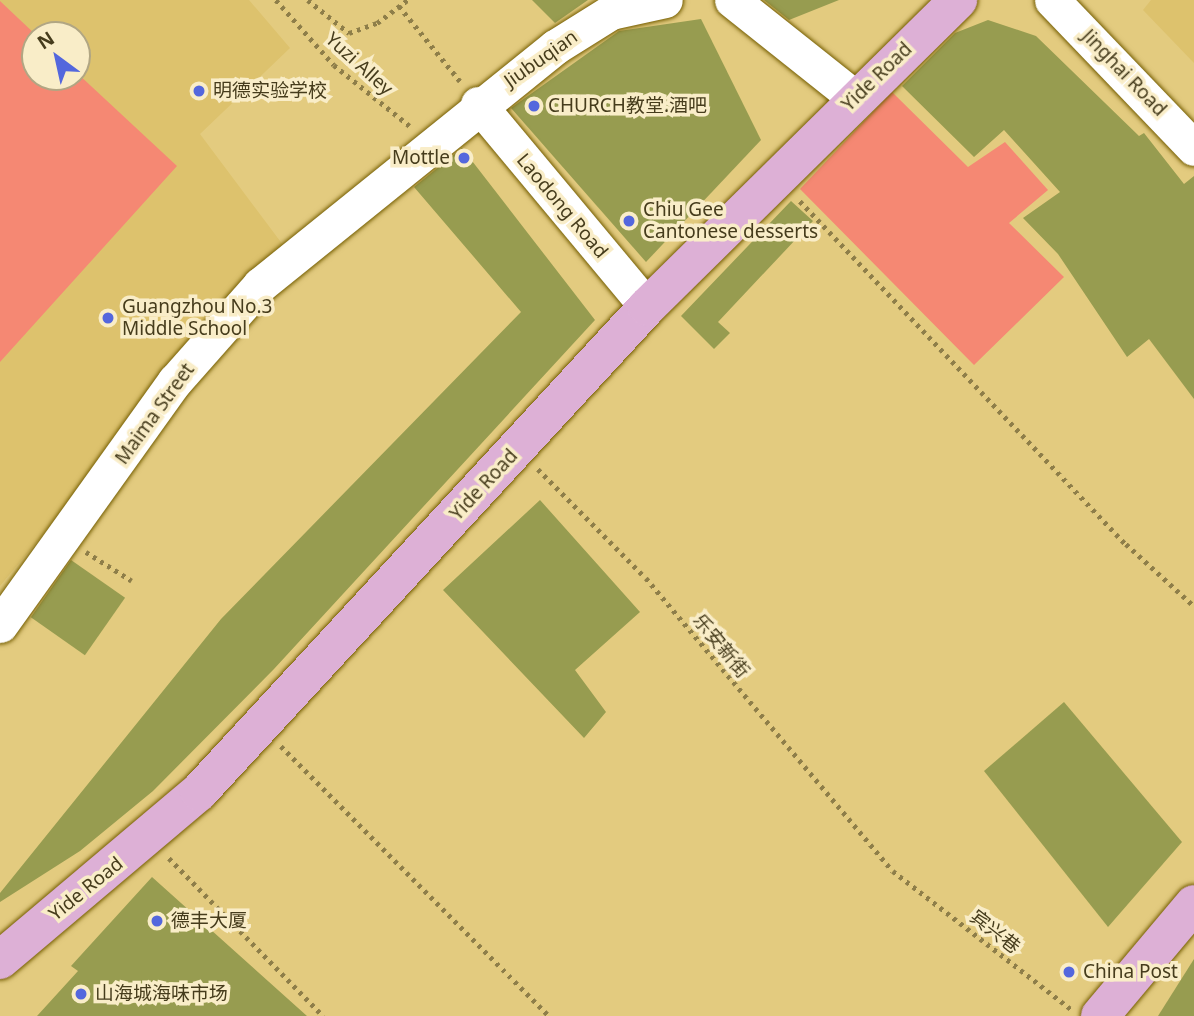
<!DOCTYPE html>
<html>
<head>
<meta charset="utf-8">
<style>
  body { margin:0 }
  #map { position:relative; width:1194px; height:1016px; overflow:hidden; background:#e3cb7f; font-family:"Noto Sans","Noto Sans SC",sans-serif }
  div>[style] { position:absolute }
  .built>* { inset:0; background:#ddc26d }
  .green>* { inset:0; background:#f58873 }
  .building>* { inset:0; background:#979c50; transform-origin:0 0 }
  .path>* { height:4.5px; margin-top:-2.25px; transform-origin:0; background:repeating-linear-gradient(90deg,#8e7e49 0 3.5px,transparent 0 8.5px) }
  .roads { filter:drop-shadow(0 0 2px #745d00) drop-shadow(0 0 2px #745d00) }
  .minor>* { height:35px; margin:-17.5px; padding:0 17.5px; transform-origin:17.5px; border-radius:17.5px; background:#fff }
  .major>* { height:38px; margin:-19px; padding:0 19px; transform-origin:19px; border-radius:19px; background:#ddb0d6 }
  .dots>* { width:19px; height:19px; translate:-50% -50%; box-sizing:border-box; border:4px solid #f9edc8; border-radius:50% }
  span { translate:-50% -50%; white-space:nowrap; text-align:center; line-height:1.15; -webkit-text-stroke:7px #f9edc8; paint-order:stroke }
  .street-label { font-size:19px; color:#463c1c }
  .poi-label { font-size:19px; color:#463c1c }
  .left { translate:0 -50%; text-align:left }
  .right { translate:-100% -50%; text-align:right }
  .north { position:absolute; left:21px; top:21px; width:70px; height:70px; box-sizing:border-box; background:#f9edc8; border:2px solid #b1a683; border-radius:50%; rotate:327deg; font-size:19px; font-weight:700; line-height:28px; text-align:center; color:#463c1c }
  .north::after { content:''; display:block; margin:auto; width:24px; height:32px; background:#5467dd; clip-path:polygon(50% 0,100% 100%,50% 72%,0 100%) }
</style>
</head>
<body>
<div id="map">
  <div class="built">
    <div style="clip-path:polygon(evenodd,0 0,249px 0,290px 48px,200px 134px,283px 245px,0 586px,0 0,35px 35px,77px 35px,77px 77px,35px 77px,35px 35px)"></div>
    <div style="clip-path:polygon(1151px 0,1194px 0,1194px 63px,1143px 10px)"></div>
  </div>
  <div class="green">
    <div style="clip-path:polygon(0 1px,36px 35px,35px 77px,77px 73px,177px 166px,0 362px)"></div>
    <div style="clip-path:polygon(892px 92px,968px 167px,1005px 142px,1048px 190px,1009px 223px,1064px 277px,974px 365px,800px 189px)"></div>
  </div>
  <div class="building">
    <div style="clip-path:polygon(532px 0,588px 0,555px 23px)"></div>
    <div style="clip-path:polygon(764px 0,839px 0,789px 20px)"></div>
    <div style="clip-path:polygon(701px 19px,761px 140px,646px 262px,511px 108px,619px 31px)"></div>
    <div style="clip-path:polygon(988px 20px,1036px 36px,1139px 136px,1144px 133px,1184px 184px,1194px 176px,1194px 399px,1149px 339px,1127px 357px,1058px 254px,1023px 218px,1060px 192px,1004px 130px,974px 157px,902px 86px,955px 33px)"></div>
    <div style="clip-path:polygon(462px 148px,595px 320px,274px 669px,153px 791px,80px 851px,0 902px,0 893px,221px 619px,521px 312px,414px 187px)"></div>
    <div style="clip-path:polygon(791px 201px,813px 221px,718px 322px,730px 333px,714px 349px,681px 316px)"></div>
    <div style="clip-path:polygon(540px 500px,640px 612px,575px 670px,606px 712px,584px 738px,443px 590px)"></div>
    <div style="left:71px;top:560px;width:66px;height:70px;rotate:35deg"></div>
    <div style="clip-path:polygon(1064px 702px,1182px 842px,1108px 927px,984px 771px)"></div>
    <div style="clip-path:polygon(152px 877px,307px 1016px,37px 1016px,78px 971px,71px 966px)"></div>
    <div style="clip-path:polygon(1194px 959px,1194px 1016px,1158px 1016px)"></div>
  </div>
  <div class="path">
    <div style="left:276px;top:0;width:87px;rotate:48.3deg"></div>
    <div style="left:334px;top:65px;width:97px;rotate:38.8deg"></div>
    <div style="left:308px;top:0;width:53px;rotate:38.8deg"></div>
    <div style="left:349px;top:33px;width:30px;rotate:-20deg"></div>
    <div style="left:377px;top:23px;width:38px;rotate:-37deg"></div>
    <div style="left:399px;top:6px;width:97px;rotate:50.9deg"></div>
    <div style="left:800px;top:201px;width:473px;rotate:46.5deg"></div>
    <div style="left:1126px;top:544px;width:92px;rotate:42.4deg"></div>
    <div style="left:538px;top:469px;width:153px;rotate:45.3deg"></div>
    <div style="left:646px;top:578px;width:383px;rotate:49.9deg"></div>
    <div style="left:893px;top:871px;width:225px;rotate:37.8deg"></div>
    <div style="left:86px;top:552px;width:54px;rotate:32.2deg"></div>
    <div style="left:281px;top:746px;width:380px;rotate:45.2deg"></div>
    <div style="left:169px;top:858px;width:221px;rotate:45.7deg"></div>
  </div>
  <div class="roads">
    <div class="minor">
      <div style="left:732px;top:0;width:156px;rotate:38.5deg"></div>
      <div style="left:1052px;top:0;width:205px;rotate:46.2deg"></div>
      <div style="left:478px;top:104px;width:264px;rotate:50.2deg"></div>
      <div style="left:0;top:625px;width:300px;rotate:-54.4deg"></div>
      <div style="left:175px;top:381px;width:128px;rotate:-48.5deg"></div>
      <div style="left:260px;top:285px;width:379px;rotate:-38.9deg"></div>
      <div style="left:555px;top:47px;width:66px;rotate:-32deg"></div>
      <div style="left:611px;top:12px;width:55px;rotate:-12.5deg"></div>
    </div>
    <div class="major">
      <div style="left:0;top:960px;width:260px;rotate:-40.2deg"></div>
      <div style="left:199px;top:792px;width:660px;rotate:-47.27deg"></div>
      <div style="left:647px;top:307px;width:437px;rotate:-44.6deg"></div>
      <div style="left:1100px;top:1016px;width:146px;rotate:-50deg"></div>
    </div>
  </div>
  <div class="dots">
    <div style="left:199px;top:91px;background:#5467dd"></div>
    <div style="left:534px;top:106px;background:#5467dd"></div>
    <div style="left:464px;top:158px;background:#5467dd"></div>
    <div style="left:629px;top:221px;background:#5467dd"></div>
    <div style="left:108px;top:318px;background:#5467dd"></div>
    <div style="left:157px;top:921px;background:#5467dd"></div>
    <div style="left:1069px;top:972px;background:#5467dd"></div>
    <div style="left:81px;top:994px;background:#5467dd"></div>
  </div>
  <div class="street-label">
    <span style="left:541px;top:59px;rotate:-35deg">Jiubuqian</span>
    <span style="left:359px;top:64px;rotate:42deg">Yuzi Alley</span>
    <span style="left:1124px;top:73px;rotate:46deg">Jinghai Road</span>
    <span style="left:877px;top:77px;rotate:-44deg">Yide Road</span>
    <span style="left:562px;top:206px;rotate:50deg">Laodong Road</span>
    <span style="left:155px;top:414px;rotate:-54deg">Maima Street</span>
    <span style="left:484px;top:485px;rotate:-47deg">Yide Road</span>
    <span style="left:721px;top:646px;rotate:50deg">乐安新街</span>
    <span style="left:86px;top:889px;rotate:-39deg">Yide Road</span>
    <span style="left:995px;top:932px;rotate:38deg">宾兴巷</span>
  </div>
  <div class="poi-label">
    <span class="left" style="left:213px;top:91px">明德实验学校</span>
    <span class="left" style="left:548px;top:106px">CHURCH教堂.酒吧</span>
    <span class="right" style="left:450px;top:158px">Mottle</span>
    <span class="left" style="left:643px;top:221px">Chiu Gee<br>Cantonese desserts</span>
    <span class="left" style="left:122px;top:318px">Guangzhou No.3<br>Middle School</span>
    <span class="left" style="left:171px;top:921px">德丰大厦</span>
    <span class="left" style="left:1083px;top:972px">China Post</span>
    <span class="left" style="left:95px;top:994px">山海城海味市场</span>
  </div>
  <div class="north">N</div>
</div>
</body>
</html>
